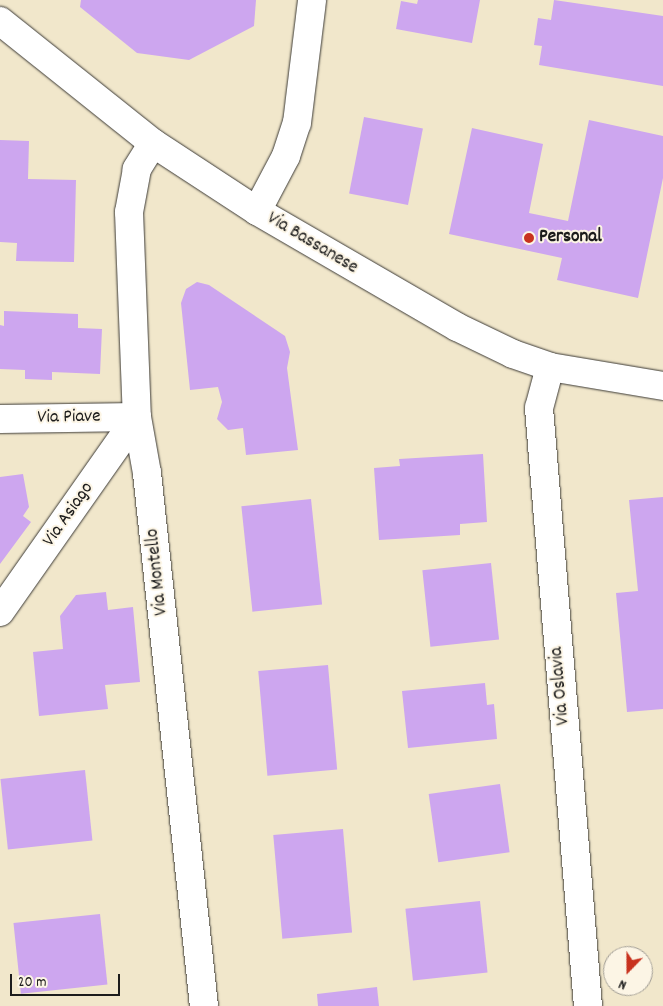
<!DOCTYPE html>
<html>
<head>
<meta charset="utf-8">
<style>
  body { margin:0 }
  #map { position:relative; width:663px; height:1006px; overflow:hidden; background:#f1e7cb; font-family:Dekko,sans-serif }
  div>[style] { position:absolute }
  .building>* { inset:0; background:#cda6ef; transform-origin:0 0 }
  .roads { filter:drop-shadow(0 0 1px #3c3a36) drop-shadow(0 0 1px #3c3a36) }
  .minor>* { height:28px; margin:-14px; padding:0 14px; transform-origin:14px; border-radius:14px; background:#fff }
  .dots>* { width:14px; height:14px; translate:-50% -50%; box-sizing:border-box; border:2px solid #fcf5e5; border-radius:50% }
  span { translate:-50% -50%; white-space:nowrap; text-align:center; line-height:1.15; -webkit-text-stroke:4px #fcf5e5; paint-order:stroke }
  .poi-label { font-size:19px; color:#1c1c1c; font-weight:700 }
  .left { translate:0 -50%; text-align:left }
  .street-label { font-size:19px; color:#1c1c1c }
  .north { position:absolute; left:603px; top:946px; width:50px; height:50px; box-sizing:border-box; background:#fcf5e5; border:1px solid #a29e95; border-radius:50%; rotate:202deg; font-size:14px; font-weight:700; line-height:20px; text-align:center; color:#1c1c1c }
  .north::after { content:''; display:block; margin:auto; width:18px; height:22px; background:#c8321e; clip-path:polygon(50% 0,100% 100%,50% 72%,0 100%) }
  .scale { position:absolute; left:10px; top:974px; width:110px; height:22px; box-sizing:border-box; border:2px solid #1c1c1c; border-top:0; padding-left:6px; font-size:15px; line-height:18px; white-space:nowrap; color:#1c1c1c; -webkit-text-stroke:4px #fcf5e5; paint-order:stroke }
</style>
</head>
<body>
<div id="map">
  <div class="building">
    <div style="clip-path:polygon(81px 0,256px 0,254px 26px,189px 60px,137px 53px,80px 7px)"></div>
    <div style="clip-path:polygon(418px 0,480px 0,472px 43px,396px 29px,401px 1px,417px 4px)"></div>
    <div style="clip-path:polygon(554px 0,663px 16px,663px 86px,539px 65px,542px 46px,534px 45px,538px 18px,551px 20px)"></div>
    <div style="left:364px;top:117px;width:60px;height:78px;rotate:11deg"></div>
    <div style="clip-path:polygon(589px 120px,663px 136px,663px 178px,638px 298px,557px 280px,562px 258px,449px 234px,472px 128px,543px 144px,529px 213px,568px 221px)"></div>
    <div style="clip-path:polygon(0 140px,29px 141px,28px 179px,76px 180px,74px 262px,16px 261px,17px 243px,0 242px)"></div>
    <div style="clip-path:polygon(197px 282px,209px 285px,285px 336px,290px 352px,287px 368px,298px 450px,246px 455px,243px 428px,228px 430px,217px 419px,222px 402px,218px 387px,190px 390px,181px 303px,186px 289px)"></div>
    <div style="clip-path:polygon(4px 311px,78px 314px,78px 328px,102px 329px,100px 374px,52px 372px,52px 380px,25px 379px,25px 370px,0 369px,0 325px,4px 326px)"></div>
    <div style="clip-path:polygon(483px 454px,487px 522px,460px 524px,460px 535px,379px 540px,374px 468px,400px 466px,399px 459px)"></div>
    <div style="clip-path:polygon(23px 474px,29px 507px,23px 516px,31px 522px,0 564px,0 477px)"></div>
    <div style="clip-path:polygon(663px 497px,663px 709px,627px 712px,616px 593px,638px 591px,629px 500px)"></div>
    <div style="left:311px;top:499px;width:106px;height:70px;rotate:84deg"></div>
    <div style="left:491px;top:563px;width:77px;height:69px;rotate:84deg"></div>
    <div style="clip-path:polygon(106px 592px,108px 610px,133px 607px,140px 682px,105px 685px,108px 709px,39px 716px,33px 652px,63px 649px,60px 616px,76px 595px)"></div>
    <div style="left:328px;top:665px;width:105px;height:70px;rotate:85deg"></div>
    <div style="clip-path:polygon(485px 683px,487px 705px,494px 704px,497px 739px,408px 748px,402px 691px)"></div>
    <div style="left:85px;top:770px;width:71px;height:85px;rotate:84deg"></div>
    <div style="left:500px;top:784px;width:69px;height:72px;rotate:82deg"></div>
    <div style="left:343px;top:829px;width:104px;height:70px;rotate:85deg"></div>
    <div style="left:480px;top:901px;width:72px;height:75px;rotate:84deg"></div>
    <div style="left:100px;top:914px;width:71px;height:87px;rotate:84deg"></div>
    <div style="clip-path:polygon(377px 987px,379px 1006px,318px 1006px,317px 994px)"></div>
  </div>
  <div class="roads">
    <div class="minor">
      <div style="left:0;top:21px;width:196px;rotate:38.6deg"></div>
      <div style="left:153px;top:143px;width:124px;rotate:33.2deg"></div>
      <div style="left:257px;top:211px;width:231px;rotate:30.1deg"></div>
      <div style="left:457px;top:327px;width:62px;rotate:25.7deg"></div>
      <div style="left:513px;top:354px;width:39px;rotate:19deg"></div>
      <div style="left:550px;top:367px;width:115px;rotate:9.5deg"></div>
      <div style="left:153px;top:143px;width:31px;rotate:122deg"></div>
      <div style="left:137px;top:169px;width:44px;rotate:100.5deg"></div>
      <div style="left:129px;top:212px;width:205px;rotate:87.8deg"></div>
      <div style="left:137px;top:417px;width:57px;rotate:79.9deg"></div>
      <div style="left:147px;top:473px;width:536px;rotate:83.9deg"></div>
      <div style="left:257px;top:211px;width:62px;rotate:-62.2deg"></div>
      <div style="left:286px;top:156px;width:35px;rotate:-72deg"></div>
      <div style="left:297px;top:123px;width:124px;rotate:-83deg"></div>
      <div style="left:550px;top:367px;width:42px;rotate:105deg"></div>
      <div style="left:539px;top:408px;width:600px;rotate:85.32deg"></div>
      <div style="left:0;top:419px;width:137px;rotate:-0.8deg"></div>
      <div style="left:0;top:612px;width:238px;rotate:-54.9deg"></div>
    </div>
  </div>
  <div class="dots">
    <div style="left:529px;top:238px;background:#c8321e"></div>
  </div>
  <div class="poi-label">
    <span class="left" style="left:539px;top:238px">Personal</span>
  </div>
  <div class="street-label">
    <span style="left:312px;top:244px;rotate:31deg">Via Bassanese</span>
    <span style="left:69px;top:418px;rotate:-1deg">Via Piave</span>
    <span style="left:69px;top:515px;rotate:-55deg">Via Asiago</span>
    <span style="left:158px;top:572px;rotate:-96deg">Via Montello</span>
    <span style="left:561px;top:686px;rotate:-95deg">Via Oslavia</span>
  </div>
  <div class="north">N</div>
  <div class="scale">20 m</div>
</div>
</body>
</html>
